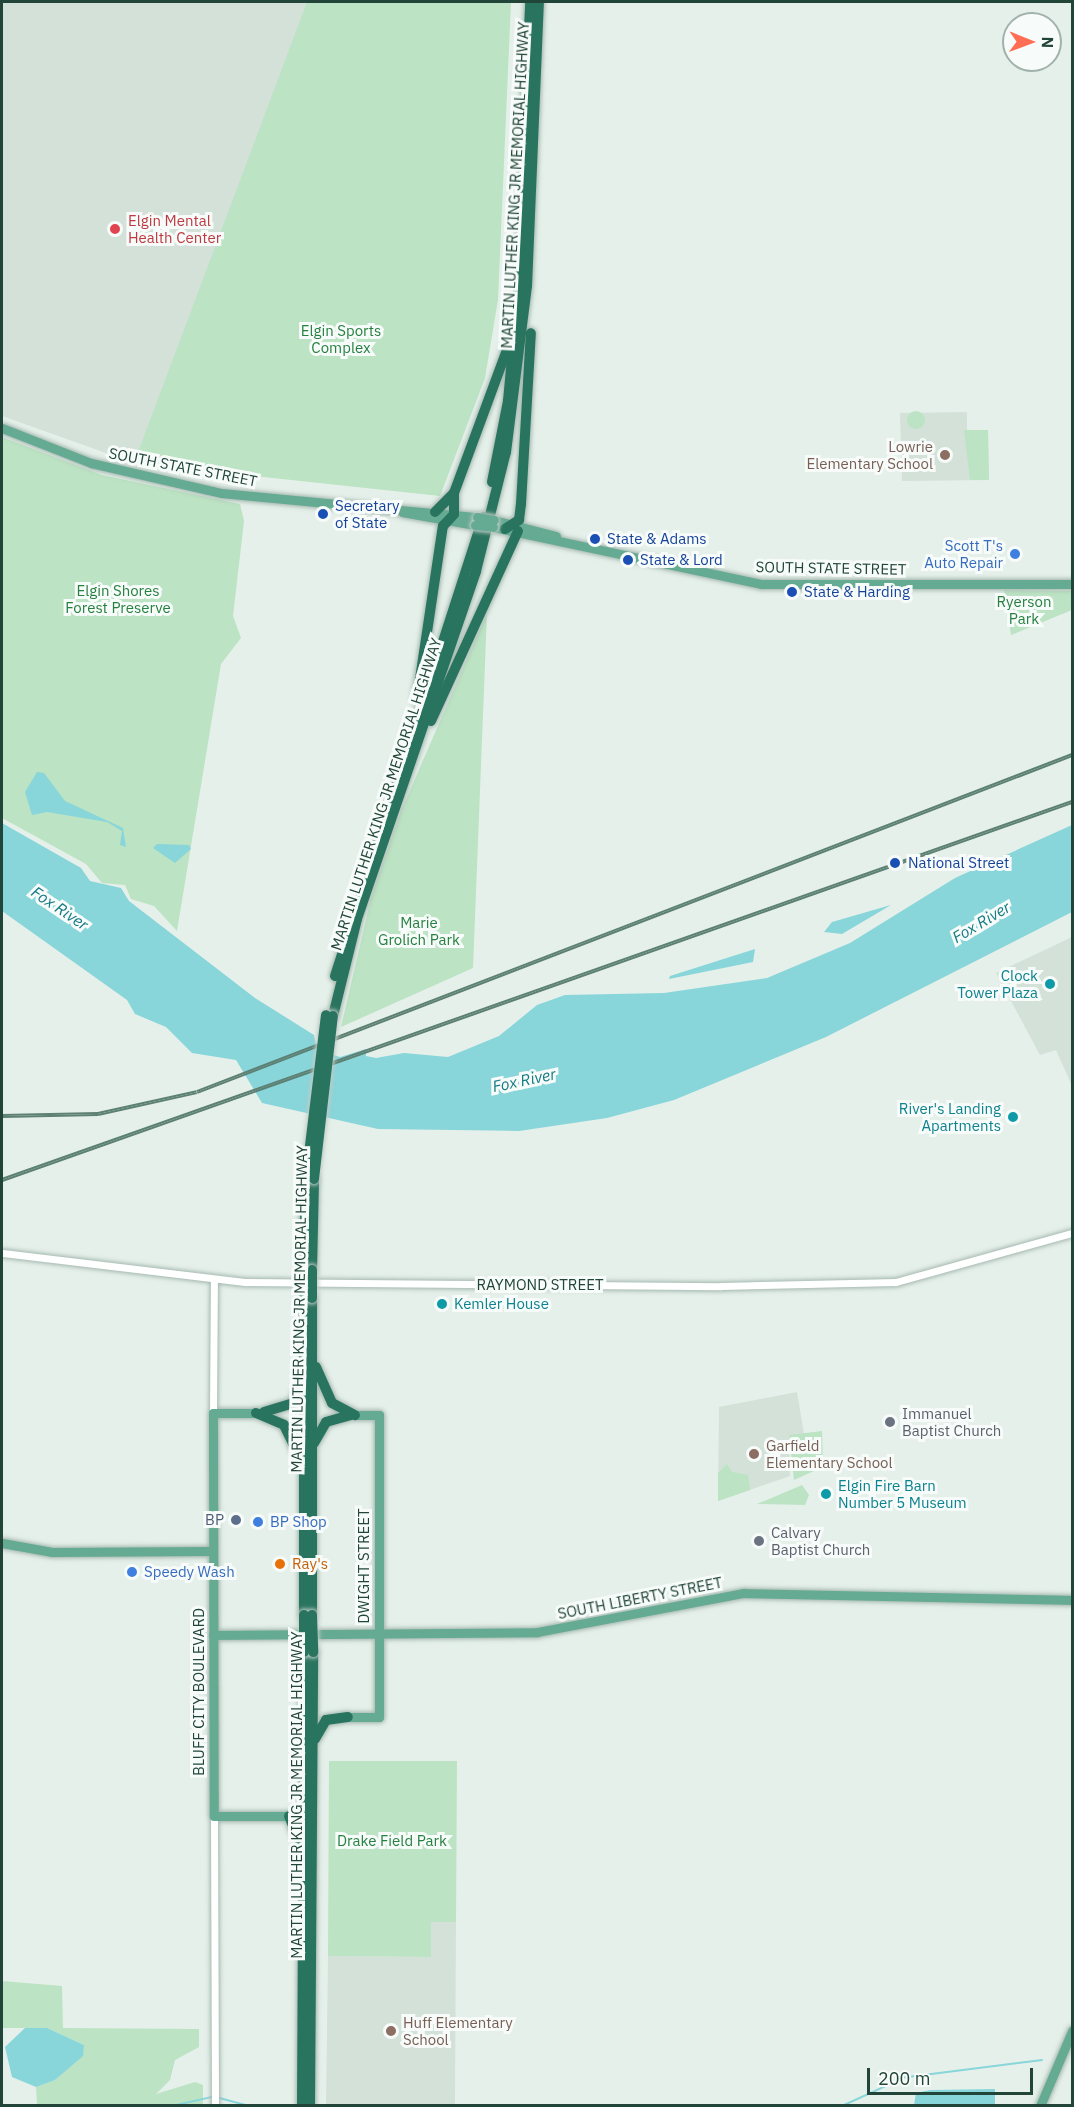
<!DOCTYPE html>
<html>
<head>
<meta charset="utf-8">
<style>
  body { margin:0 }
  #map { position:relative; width:1074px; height:2107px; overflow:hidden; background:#e5f0ea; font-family:"IBM Plex Sans",sans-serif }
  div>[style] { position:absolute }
  .built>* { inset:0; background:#d3e1d9 }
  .green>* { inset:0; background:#bce3c3 }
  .round { border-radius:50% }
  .water>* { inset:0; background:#88d5da }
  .stream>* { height:1.5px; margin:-0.75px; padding:0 0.75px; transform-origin:0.75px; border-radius:0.75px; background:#88d5da }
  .roads { filter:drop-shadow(0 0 2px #a6b9b1) drop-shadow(0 0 2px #a6b9b1) }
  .minor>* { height:7px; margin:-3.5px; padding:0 3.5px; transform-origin:3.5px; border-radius:3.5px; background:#fff }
  .major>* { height:9px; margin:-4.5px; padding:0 4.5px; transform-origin:4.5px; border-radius:4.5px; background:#65aa92 }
  .highway>* { height:10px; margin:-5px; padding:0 5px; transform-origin:5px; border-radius:5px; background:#29745e }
  .rail>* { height:4px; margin-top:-2px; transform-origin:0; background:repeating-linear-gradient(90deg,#f7fbf9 0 4.5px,#5c8073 0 9px); box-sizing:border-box; border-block:2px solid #5c8073 }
  .bridges { filter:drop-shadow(0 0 2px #c1cbc7) drop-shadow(0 0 2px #c1cbc7) }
  .major-bridge>* { height:9px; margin:-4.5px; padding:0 4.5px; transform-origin:4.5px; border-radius:4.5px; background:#65aa92 }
  .highway-bridge>* { height:10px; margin:-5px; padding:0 5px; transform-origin:5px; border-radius:5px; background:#29745e }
  .dots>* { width:16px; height:16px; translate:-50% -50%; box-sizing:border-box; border:3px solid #f7fbf9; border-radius:50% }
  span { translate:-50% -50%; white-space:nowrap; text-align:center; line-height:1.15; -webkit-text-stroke:6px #f7fbf9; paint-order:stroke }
  .street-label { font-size:15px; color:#214538 }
  .health-label { font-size:15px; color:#be3a42 }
  .left { translate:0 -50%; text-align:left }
  .park-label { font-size:15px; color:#268141 }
  .education-label { font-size:15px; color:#785e54 }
  .right { translate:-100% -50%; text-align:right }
  .transit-label { font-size:15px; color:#164399 }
  .shop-label { font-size:15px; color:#366cbe }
  .culture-label { font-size:15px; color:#0d838f }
  .worship-label { font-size:15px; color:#5b616d }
  .service-label { font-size:15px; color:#4e5e75 }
  .food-label { font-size:15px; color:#c56008 }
  .water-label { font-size:16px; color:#137a83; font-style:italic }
  .frame { position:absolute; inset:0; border:3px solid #214538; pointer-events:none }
  .north { position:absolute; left:1002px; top:12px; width:60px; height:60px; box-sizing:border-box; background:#f7fbf9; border:2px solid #a1b2ac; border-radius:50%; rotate:91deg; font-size:16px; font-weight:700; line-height:24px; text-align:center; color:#214538 }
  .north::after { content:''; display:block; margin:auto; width:21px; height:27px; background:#ff6e54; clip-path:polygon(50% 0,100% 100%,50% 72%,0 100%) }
  .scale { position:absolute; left:867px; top:2068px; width:166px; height:27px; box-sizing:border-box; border:3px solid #214538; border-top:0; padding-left:8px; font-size:18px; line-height:21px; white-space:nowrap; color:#214538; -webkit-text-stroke:4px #f7fbf9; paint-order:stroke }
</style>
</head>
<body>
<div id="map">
  <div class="built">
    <div style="clip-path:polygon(2px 2px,309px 2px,305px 42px,134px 463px,2px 416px)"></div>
    <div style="clip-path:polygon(967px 412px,967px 430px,988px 430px,989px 480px,902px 481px,900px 413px)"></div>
    <div style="clip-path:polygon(1072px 937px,1072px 1086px,1056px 1050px,1040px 1055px,996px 973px)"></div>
    <div style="clip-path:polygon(797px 1392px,804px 1434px,789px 1436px,790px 1476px,718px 1501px,719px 1407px)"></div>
    <div style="clip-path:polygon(431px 1922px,456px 1922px,455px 2105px,326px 2106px,328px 1956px,431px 1957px)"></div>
  </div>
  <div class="green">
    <div style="clip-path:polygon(307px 2px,511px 2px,498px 300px,485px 378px,440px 496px,134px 463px)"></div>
    <div class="round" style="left:907px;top:411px;width:18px;height:18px"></div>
    <div style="clip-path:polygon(964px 430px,988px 430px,989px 480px,970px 480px)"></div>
    <div style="clip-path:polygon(2px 437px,102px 475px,240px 504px,244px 521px,233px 616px,241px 638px,221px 664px,177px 931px,154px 906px,131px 899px,125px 885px,102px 883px,86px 864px,2px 818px)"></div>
    <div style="clip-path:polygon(1004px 590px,1072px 591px,1072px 610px,1011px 635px)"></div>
    <div style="clip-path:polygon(487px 613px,473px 968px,341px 1027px,371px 898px,401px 811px)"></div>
    <div style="clip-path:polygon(822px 1431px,823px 1467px,794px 1480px,789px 1435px)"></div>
    <div style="clip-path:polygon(727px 1464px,732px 1472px,748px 1475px,750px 1490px,718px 1501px,718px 1473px)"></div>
    <div style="clip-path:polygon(802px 1485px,809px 1495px,805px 1505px,757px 1504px)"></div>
    <div style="clip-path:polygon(329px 1761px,457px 1761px,456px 1922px,431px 1922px,431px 1957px,328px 1956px)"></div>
    <div style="clip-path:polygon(2px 1981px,62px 1986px,63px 2028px,199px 2029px,199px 2047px,175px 2060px,170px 2080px,156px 2094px,195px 2082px,203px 2085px,203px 2105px,37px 2105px,36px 2087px,55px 2080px,82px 2056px,84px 2045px,47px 2028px,2px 2028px)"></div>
  </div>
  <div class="water">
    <div style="clip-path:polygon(37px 772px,44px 773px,65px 801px,123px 828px,126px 847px,120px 845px,122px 831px,107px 822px,47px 812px,32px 815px,25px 792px)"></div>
    <div style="clip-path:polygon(2px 823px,81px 868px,90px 881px,121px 888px,129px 901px,255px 998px,314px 1035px,317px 1050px,340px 1057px,366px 1049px,366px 1056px,376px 1058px,404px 1053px,448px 1057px,499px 1036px,537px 1005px,565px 995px,664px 993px,767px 978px,850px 943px,955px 878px,1072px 825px,1072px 912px,826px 1037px,674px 1100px,607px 1118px,519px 1131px,378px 1129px,262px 1103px,236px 1060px,192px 1053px,166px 1027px,135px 1014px,127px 1000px,2px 911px)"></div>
    <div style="clip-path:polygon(157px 844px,189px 845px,191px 849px,175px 863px,153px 848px)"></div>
    <div style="clip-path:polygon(891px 905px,842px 934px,824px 932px,832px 922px)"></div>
    <div style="clip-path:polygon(755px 949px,753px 962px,669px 979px,670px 976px)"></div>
    <div style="clip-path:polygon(25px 2028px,47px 2028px,84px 2045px,83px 2056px,55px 2080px,36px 2087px,12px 2077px,5px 2047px)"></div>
    <div style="clip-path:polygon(930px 2090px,995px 2089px,995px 2105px,914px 2105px,916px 2093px)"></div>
  </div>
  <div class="stream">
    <div style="left:900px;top:2078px;width:143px;rotate:-7.2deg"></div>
    <div style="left:216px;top:2097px;width:35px;rotate:15deg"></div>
    <div style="left:172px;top:2106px;width:41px;rotate:-12.7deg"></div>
    <div style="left:842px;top:2106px;width:48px;rotate:-24.4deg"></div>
  </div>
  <div class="roads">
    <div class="minor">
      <div style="left:2px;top:1253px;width:245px;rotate:6.8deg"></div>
      <div style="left:245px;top:1282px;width:476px;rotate:0.5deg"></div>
      <div style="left:721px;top:1286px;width:175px;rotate:-1.3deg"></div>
      <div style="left:896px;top:1282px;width:183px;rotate:-15.6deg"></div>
      <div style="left:213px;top:1413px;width:134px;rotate:-89.6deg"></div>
      <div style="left:214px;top:1816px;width:290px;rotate:89.8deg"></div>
    </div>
    <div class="major">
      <div style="left:2px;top:428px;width:96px;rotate:21.5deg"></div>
      <div style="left:91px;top:463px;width:133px;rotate:13deg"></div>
      <div style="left:221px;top:493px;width:257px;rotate:5.4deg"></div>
      <div style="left:402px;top:512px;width:74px;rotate:10.1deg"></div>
      <div style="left:494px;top:520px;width:64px;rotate:14.5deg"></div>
      <div style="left:493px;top:527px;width:274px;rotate:12deg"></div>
      <div style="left:761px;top:584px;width:311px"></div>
      <div style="left:256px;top:1413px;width:43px;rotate:180deg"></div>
      <div style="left:213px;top:1413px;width:403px;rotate:89.9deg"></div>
      <div style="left:214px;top:1816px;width:75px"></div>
      <div style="left:2px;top:1543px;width:51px;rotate:10.2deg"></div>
      <div style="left:52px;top:1552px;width:161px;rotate:-0.4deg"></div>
      <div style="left:213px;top:1635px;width:324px;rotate:-0.5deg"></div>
      <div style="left:537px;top:1632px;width:210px;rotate:-10.7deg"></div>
      <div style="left:743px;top:1593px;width:329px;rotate:1.2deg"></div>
      <div style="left:348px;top:1717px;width:31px"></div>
      <div style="left:379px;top:1717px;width:302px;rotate:-90deg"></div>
      <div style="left:379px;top:1415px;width:24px;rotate:180deg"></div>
      <div style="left:1040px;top:2106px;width:82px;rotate:-66.9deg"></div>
    </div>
    <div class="highway">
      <div style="left:492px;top:482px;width:83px;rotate:-78.8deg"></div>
      <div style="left:508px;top:401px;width:108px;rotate:-84.7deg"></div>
      <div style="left:518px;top:293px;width:291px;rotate:-87.6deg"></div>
      <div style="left:435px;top:512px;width:27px;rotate:-45deg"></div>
      <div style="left:505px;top:529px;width:17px;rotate:-33deg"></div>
      <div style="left:519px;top:520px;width:16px;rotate:-83deg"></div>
      <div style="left:521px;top:504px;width:171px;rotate:-86.7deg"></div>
      <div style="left:417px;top:699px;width:175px;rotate:-81.5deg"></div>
      <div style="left:443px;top:526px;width:16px;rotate:-47deg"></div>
      <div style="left:454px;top:514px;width:21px;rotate:-90deg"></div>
      <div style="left:454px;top:493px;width:159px;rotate:-69.7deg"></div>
      <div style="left:431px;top:721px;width:209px;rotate:-65.4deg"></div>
      <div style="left:335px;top:976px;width:482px;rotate:-72.1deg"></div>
      <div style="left:333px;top:1016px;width:100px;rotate:-76.1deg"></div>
      <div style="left:357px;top:919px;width:368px;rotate:-71.1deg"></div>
      <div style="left:476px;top:571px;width:123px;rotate:-75.9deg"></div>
      <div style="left:506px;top:452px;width:167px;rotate:-82.8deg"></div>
      <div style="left:527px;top:286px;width:284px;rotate:-87.6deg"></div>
      <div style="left:312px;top:1270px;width:91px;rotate:-88.7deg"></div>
      <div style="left:304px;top:1271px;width:93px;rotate:-88.8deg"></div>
      <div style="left:304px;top:1297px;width:318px;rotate:90deg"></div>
      <div style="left:312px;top:1298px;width:317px;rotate:90deg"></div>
      <div style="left:316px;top:1367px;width:39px;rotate:66deg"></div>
      <div style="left:332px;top:1403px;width:26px;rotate:28deg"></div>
      <div style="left:264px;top:1412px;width:30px;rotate:-17deg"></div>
      <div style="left:293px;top:1403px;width:19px;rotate:-65deg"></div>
      <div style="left:256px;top:1413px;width:30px;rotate:23deg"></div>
      <div style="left:284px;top:1425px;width:37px;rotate:64deg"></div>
      <div style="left:314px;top:1443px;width:24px;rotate:-60deg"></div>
      <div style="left:326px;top:1422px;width:26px;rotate:-16deg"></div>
      <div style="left:315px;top:1739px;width:22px;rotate:-60deg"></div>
      <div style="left:326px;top:1720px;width:22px;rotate:-8deg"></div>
      <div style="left:289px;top:1816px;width:25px;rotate:67deg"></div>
      <div style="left:302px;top:2106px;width:454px;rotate:-89.7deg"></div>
      <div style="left:310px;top:2106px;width:454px;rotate:-89.6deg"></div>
    </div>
  </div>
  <div class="rail">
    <div style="left:2px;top:1116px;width:96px;rotate:-1.2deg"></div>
    <div style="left:98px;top:1114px;width:101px;rotate:-12.5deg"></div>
    <div style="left:197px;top:1092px;width:938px;rotate:-21.06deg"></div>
    <div style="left:2px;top:1180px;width:1135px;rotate:-19.46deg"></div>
  </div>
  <div class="bridges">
    <div class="major-bridge">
      <div style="left:477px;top:517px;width:17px;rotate:10deg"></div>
      <div style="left:475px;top:525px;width:18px;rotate:6deg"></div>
    </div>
    <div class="highway-bridge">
      <div style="left:306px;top:1178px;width:164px;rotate:-83deg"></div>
      <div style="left:314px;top:1179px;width:164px;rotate:-83.4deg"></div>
      <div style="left:304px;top:1297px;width:26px;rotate:-90deg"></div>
      <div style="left:312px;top:1298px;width:28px;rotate:-90deg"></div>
      <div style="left:312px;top:1615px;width:37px;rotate:88deg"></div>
      <div style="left:304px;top:1652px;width:37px;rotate:-90deg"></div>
    </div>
  </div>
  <div class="dots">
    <div style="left:115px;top:229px;background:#e0444e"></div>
    <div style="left:945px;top:455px;background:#8d6e63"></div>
    <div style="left:323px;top:514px;background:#1a4fb4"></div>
    <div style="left:595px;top:539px;background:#1a4fb4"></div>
    <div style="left:1015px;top:554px;background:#3f7fe0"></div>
    <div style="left:628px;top:560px;background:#1a4fb4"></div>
    <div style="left:792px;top:592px;background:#1a4fb4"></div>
    <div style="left:895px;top:863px;background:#1a4fb4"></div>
    <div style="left:1050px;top:984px;background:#0f9aa8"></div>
    <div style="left:1013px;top:1117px;background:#0f9aa8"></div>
    <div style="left:442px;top:1304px;background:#0f9aa8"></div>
    <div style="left:890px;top:1422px;background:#6b7280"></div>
    <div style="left:754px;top:1454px;background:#8d6e63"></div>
    <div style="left:826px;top:1494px;background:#0f9aa8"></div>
    <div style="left:236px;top:1520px;background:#5c6f8a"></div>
    <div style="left:258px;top:1522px;background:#3f7fe0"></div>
    <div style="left:759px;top:1541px;background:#6b7280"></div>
    <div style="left:280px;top:1564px;background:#e8710a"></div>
    <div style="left:132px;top:1572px;background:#3f7fe0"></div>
    <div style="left:391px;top:2031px;background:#8d6e63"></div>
  </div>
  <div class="street-label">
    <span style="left:515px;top:185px;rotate:-87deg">MARTIN LUTHER KING JR MEMORIAL HIGHWAY</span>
    <span style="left:183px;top:467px;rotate:11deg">SOUTH STATE STREET</span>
    <span style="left:831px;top:568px;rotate:1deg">SOUTH STATE STREET</span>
    <span style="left:386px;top:794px;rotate:-72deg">MARTIN LUTHER KING JR MEMORIAL HIGHWAY</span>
    <span style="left:540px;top:1285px">RAYMOND STREET</span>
    <span style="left:299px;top:1309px;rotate:-89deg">MARTIN LUTHER KING JR MEMORIAL HIGHWAY</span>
    <span style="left:364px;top:1566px;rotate:-90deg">DWIGHT STREET</span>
    <span style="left:640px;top:1598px;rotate:-11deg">SOUTH LIBERTY STREET</span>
    <span style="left:199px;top:1692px;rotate:-90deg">BLUFF CITY BOULEVARD</span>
    <span style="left:297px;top:1795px;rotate:-90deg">MARTIN LUTHER KING JR MEMORIAL HIGHWAY</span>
  </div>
  <div class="health-label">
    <span class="left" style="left:128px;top:229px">Elgin Mental<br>Health Center</span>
  </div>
  <div class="park-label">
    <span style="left:341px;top:339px">Elgin Sports<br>Complex</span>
    <span style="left:118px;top:599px">Elgin Shores<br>Forest Preserve</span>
    <span style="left:1024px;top:610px">Ryerson<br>Park</span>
    <span style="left:419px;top:931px">Marie<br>Grolich Park</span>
    <span style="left:392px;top:1841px">Drake Field Park</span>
  </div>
  <div class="education-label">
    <span class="right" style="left:933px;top:455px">Lowrie<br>Elementary School</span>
    <span class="left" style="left:766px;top:1454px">Garfield<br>Elementary School</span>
    <span class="left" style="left:403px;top:2031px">Huff Elementary<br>School</span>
  </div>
  <div class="transit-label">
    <span class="left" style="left:335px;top:514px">Secretary<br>of State</span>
    <span class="left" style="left:607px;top:539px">State &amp; Adams</span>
    <span class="left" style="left:640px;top:560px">State &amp; Lord</span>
    <span class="left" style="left:804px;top:592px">State &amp; Harding</span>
    <span class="left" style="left:908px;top:863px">National Street</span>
  </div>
  <div class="shop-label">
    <span class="right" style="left:1003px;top:554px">Scott T's<br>Auto Repair</span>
    <span class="left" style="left:270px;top:1522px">BP Shop</span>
    <span class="left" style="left:144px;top:1572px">Speedy Wash</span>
  </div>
  <div class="culture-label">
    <span class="right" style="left:1038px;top:984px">Clock<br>Tower Plaza</span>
    <span class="right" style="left:1001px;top:1117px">River's Landing<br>Apartments</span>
    <span class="left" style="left:454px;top:1304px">Kemler House</span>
    <span class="left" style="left:838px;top:1494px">Elgin Fire Barn<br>Number 5 Museum</span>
  </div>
  <div class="worship-label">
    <span class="left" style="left:902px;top:1422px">Immanuel<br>Baptist Church</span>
    <span class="left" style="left:771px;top:1541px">Calvary<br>Baptist Church</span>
  </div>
  <div class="service-label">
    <span class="right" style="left:224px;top:1520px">BP</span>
  </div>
  <div class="food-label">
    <span class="left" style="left:292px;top:1564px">Ray's</span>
  </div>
  <div class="water-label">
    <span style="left:60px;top:908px;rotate:34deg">Fox River</span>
    <span style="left:981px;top:922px;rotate:-31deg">Fox River</span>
    <span style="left:524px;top:1080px;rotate:-12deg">Fox River</span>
  </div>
  <div class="frame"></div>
  <div class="north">N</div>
  <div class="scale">200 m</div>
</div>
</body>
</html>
